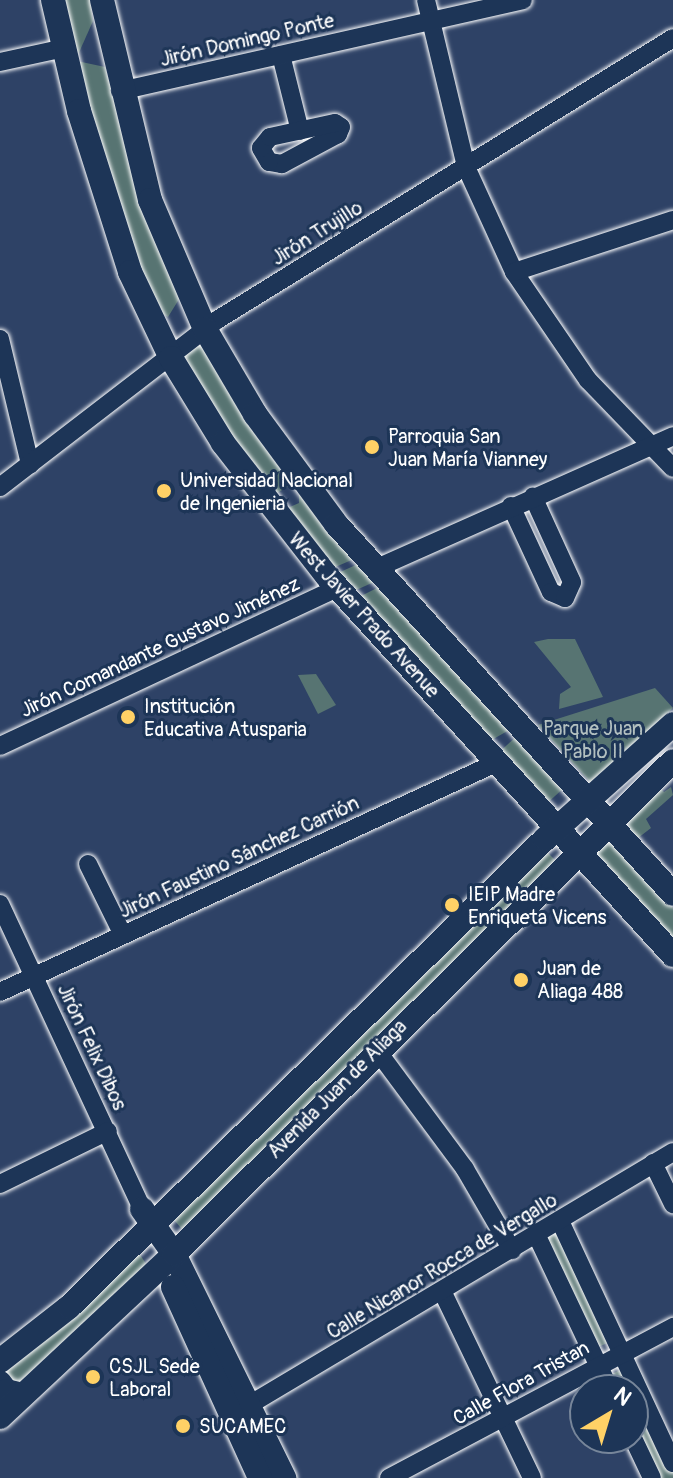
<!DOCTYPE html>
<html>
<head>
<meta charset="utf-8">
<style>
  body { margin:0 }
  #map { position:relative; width:673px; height:1478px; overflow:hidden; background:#2e4266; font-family:Pangolin,sans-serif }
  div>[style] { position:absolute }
  .green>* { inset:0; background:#577472; transform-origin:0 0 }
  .roads { filter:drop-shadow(0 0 2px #fff) drop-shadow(0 0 2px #fff) }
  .minor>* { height:18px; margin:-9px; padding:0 9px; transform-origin:9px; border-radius:9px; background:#1d3557 }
  .major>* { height:24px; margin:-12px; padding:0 12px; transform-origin:12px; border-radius:12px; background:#1d3557 }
  .dots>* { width:22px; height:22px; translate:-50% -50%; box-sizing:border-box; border:4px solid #1d3557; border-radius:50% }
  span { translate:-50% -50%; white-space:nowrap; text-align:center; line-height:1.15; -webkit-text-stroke:6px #1d3557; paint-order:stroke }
  .street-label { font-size:20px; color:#fff }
  .poi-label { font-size:20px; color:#fff }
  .left { translate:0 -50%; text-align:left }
  .park-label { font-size:20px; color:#b3c0c0 }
  .north { position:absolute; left:569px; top:1374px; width:80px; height:80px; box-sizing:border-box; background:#1d3557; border:2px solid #77869a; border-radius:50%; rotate:38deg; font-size:22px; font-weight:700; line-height:32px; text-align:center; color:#fff }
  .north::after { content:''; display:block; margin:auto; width:28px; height:36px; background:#ffd166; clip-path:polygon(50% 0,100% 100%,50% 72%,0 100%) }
</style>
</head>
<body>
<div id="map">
  <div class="green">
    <div style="clip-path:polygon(64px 0,90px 0,93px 21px,77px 57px)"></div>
    <div style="clip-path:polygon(77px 61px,105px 67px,149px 220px,181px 296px,168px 317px,159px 312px,120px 215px)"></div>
    <div style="clip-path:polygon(200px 343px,294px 483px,272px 496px,190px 371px,185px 356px)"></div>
    <div style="clip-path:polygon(299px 494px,354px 559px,333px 568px,283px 510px,299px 503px)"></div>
    <div style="clip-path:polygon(358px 564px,374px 582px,354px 591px,338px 573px)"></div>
    <div style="clip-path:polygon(379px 587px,511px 729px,490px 741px,359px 597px)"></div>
    <div style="clip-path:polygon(548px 639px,575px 639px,603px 697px,559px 709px,560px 694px,571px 687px,534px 642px)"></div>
    <div style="clip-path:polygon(316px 674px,336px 705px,318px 714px,298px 675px)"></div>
    <div style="clip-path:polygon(655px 688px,673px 708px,591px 783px,538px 725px)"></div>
    <div style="left:517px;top:736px;width:70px;height:23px;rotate:48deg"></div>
    <div style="clip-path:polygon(659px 787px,664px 792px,671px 787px,673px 795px,646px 819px,651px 828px,638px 838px,629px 829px,628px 811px)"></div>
    <div style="clip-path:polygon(601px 828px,673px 908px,673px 957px,578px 851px)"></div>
    <div style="clip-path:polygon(544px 849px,556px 861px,187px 1235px,168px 1213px)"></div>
    <div style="left:562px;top:1225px;width:126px;height:27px;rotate:65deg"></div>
    <div style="clip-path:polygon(133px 1244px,152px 1273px,0 1405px,0 1361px)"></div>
    <div style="clip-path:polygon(628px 1366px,673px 1463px,673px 1478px,654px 1478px,633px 1436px,633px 1390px,610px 1390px,604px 1378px)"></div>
  </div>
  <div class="roads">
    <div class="minor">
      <div style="left:426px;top:0;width:172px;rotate:76.5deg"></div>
      <div style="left:466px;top:167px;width:115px;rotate:65.4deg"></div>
      <div style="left:514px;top:272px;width:131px;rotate:55.6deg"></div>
      <div style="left:588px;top:380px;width:122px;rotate:46deg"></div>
      <div style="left:281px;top:55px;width:78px;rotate:76deg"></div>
      <div style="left:0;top:62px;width:66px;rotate:-12.3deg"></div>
      <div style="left:120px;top:91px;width:413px;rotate:-12.7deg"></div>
      <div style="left:335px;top:123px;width:7px;rotate:34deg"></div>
      <div style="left:341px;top:127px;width:8px;rotate:113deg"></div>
      <div style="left:338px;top:134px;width:64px;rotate:151.8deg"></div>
      <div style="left:282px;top:164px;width:13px;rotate:-171deg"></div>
      <div style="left:269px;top:162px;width:16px;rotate:-120deg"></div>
      <div style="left:261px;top:148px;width:14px;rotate:-51deg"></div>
      <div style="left:270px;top:137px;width:66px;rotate:-12.2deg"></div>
      <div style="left:514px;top:272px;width:167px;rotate:-18.1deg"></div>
      <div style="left:0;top:339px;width:129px;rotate:76.5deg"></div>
      <div style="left:0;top:487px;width:274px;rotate:-37.6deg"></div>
      <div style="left:217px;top:320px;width:536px;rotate:-31.73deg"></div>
      <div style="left:511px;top:506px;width:95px;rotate:65.1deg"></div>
      <div style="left:551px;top:592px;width:15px;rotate:23deg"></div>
      <div style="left:565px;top:598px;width:17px;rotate:-66deg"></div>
      <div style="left:572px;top:582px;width:94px;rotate:-114.6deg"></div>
      <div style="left:377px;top:568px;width:324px;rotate:-24deg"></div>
      <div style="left:0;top:746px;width:373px;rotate:-25.1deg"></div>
      <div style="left:88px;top:864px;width:79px;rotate:63.8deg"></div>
      <div style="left:0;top:904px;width:336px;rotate:65deg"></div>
      <div style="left:0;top:992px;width:549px;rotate:-24.79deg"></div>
      <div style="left:376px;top:1049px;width:149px;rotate:53.4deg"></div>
      <div style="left:465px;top:1169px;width:94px;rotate:59.9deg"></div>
      <div style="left:653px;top:1163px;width:46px;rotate:64deg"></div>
      <div style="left:0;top:1184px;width:120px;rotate:-26.1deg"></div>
      <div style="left:560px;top:1221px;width:267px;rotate:65deg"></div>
      <div style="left:537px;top:1236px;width:170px;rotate:64.6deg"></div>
      <div style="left:443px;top:1293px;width:205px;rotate:64.3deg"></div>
      <div style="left:239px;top:1411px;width:505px;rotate:-30.83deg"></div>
      <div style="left:633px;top:1438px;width:44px;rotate:64.6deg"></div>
      <div style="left:389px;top:1478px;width:322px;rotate:-28deg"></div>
    </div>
    <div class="major">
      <div style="left:53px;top:0;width:114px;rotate:76.8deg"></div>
      <div style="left:79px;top:111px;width:169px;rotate:72.4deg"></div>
      <div style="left:130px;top:272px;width:95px;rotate:64.5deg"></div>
      <div style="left:171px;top:358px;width:100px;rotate:58.5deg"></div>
      <div style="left:223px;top:443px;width:169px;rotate:52deg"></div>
      <div style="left:327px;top:576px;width:513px;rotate:47.61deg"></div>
      <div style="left:102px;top:0;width:206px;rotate:76.5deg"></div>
      <div style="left:150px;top:200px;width:140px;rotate:66.9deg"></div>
      <div style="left:205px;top:329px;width:99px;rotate:59.5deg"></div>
      <div style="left:255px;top:414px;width:137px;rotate:53.6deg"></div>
      <div style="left:336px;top:524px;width:500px;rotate:47.67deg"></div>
      <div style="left:142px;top:1209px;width:55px;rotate:54.6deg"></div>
      <div style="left:174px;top:1254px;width:250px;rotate:63.8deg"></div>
      <div style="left:173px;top:1287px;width:210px;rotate:65.5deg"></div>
      <div style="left:0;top:1361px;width:88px;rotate:-38deg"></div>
      <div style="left:69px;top:1307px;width:668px;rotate:-44.51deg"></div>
      <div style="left:545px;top:839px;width:172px;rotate:-41.9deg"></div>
      <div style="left:0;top:1383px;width:10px;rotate:53deg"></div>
      <div style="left:6px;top:1391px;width:17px;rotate:13deg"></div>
      <div style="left:0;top:1417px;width:238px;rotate:-43.1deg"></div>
      <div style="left:174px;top:1254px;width:701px;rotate:-44.65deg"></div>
    </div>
  </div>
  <div class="dots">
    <div style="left:372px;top:447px;background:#ffd166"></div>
    <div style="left:164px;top:491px;background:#ffd166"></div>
    <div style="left:128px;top:717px;background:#ffd166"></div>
    <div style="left:452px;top:905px;background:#ffd166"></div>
    <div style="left:521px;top:980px;background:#ffd166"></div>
    <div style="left:93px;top:1377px;background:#ffd166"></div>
    <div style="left:183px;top:1426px;background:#ffd166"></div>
  </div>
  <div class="street-label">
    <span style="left:247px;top:40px;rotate:-13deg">Jirón Domingo Ponte</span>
    <span style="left:317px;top:233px;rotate:-32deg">Jirón Trujillo</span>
    <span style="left:364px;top:615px;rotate:48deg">West Javier Prado Avenue</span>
    <span style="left:160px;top:647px;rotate:-25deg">Jirón Comandante Gustavo Jiménez</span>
    <span style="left:239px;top:857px;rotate:-25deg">Jirón Faustino Sánchez Carrión</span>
    <span style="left:92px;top:1047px;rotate:65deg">Jirón Felix Dibos</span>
    <span style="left:337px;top:1089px;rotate:-45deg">Avenida Juan de Aliaga</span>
    <span style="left:442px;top:1266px;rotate:-31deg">Calle Nicanor Rocca de Vergallo</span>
    <span style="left:521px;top:1383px;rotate:-29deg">Calle Flora Tristan</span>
  </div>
  <div class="poi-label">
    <span class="left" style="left:388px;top:448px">Parroquia San<br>Juan María Vianney</span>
    <span class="left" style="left:180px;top:492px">Universidad Nacional<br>de Ingenieria</span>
    <span class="left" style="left:144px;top:718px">Institución<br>Educativa Atusparia</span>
    <span class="left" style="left:468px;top:906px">IEIP Madre<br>Enriqueta Vicens</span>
    <span class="left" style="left:537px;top:980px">Juan de<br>Aliaga 488</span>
    <span class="left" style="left:109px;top:1378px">CSJL Sede<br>Laboral</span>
    <span class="left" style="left:199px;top:1426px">SUCAMEC</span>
  </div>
  <div class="park-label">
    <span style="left:593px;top:740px">Parque Juan<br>Pablo II</span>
  </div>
  <div class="north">N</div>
</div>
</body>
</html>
